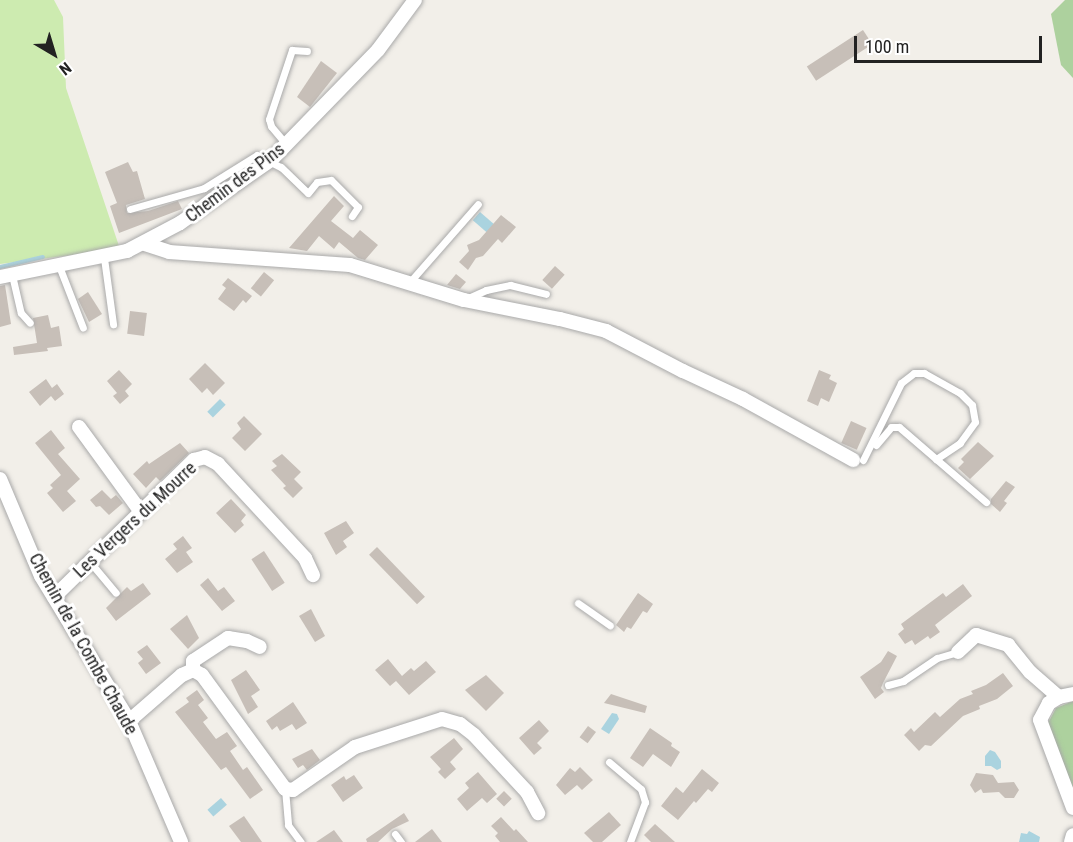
<!DOCTYPE html>
<html>
<head>
<meta charset="utf-8">
<style>
  body { margin:0 }
  #map { position:relative; width:1073px; height:842px; overflow:hidden; background:#f2efe9; font-family:"Roboto Condensed",sans-serif }
  div>[style] { position:absolute }
  .grass>* { inset:0; background:#cdebb0 }
  .forest>* { inset:0; background:#add19e }
  .water>* { inset:0; background:#aad3df; transform-origin:0 0 }
  .stream>* { height:4px; margin:-2px; padding:0 2px; transform-origin:2px; border-radius:2px; background:#aad3df }
  .building>* { inset:0; background:#c7bfb8; transform-origin:0 0 }
  .roads { filter:drop-shadow(0 0 2px #a9a9a9) drop-shadow(0 0 2px #a9a9a9) }
  .lane>* { height:7px; margin:-3.5px; padding:0 3.5px; transform-origin:3.5px; border-radius:3.5px; background:#fff }
  .street>* { height:14px; margin:-7px; padding:0 7px; transform-origin:7px; border-radius:7px; background:#fff }
  span { translate:-50% -50%; white-space:nowrap; text-align:center; line-height:1.15; -webkit-text-stroke:6px #fff; paint-order:stroke }
  .street-label { font-size:18px; color:#222 }
  .north { position:absolute; left:24px; top:24px; width:60px; height:60px; -webkit-text-stroke:4px #fff; paint-order:stroke; rotate:142deg; font-size:16px; font-weight:700; line-height:24px; text-align:center; color:#222 }
  .north::after { content:''; display:block; margin:auto; width:21px; height:27px; background:#222; clip-path:polygon(50% 0,100% 100%,50% 72%,0 100%) }
  .scale { position:absolute; left:854px; top:36px; width:188px; height:27px; box-sizing:border-box; border:3px solid #222; border-top:0; padding-left:8px; font-size:18px; line-height:21px; white-space:nowrap; color:#222; -webkit-text-stroke:4px #fff; paint-order:stroke }
</style>
</head>
<body>
<div id="map">
  <div class="grass">
    <div style="clip-path:polygon(0 0,54px 0,63px 17px,66px 88px,120px 249px,0 264px)"></div>
  </div>
  <div class="forest">
    <div style="clip-path:polygon(1065px 0,1073px 0,1073px 78px,1061px 65px,1051px 14px)"></div>
    <div style="clip-path:polygon(1073px 701px,1073px 795px,1047px 725px,1056px 708px)"></div>
  </div>
  <div class="water">
    <div style="left:480px;top:212px;width:21px;height:11px;rotate:41deg"></div>
    <div style="left:220px;top:399px;width:8px;height:18px;rotate:45deg"></div>
    <div style="clip-path:polygon(612px 713px,617px 714px,619px 719px,609px 734px,601px 729px)"></div>
    <div style="clip-path:polygon(990px 750px,995px 752px,1001px 761px,1001px 768px,997px 770px,991px 766px,985px 766px,985px 756px)"></div>
    <div style="left:221px;top:798px;width:9px;height:18px;rotate:49deg"></div>
    <div style="clip-path:polygon(1029px 831px,1040px 837px,1039px 842px,1019px 842px,1021px 833px,1027px 834px)"></div>
  </div>
  <div class="stream">
    <div style="left:0;top:267px;width:44px;rotate:-13.1deg"></div>
  </div>
  <div class="building">
    <div style="left:863px;top:30px;width:17px;height:67px;rotate:57deg"></div>
    <div style="clip-path:polygon(321px 61px,337px 73px,310px 107px,297px 97px)"></div>
    <div style="clip-path:polygon(128px 162px,133px 172px,137px 171px,145px 199px,126px 205px,127px 213px,148px 211px,178px 201px,182px 209px,119px 233px,110px 206px,117px 203px,105px 172px)"></div>
    <div style="clip-path:polygon(334px 196px,344px 206px,331px 221px,353px 238px,360px 230px,378px 245px,365px 260px,358px 258px,339px 242px,334px 249px,319px 236px,307px 251px,289px 248px)"></div>
    <div style="clip-path:polygon(501px 215px,516px 227px,502px 243px,498px 239px,483px 256px,476px 258px,468px 270px,459px 262px,469px 251px,467px 245px,479px 240px)"></div>
    <div style="left:555px;top:266px;width:13px;height:19px;rotate:42deg"></div>
    <div style="left:264px;top:272px;width:13px;height:21px;rotate:39deg"></div>
    <div style="clip-path:polygon(456px 274px,466px 282px,460px 289px,447px 285px)"></div>
    <div style="clip-path:polygon(228px 278px,252px 296px,246px 303px,243px 300px,234px 311px,218px 299px,226px 288px,222px 285px)"></div>
    <div style="clip-path:polygon(5px 285px,11px 324px,0 327px,0 286px)"></div>
    <div style="clip-path:polygon(88px 292px,102px 314px,89px 322px,78px 299px)"></div>
    <div style="left:130px;top:311px;width:17px;height:23px;rotate:7deg"></div>
    <div style="clip-path:polygon(48px 315px,51px 328px,59px 326px,62px 346px,47px 348px,48px 351px,14px 355px,13px 347px,37px 343px,33px 318px)"></div>
    <div style="clip-path:polygon(205px 363px,225px 383px,213px 395px,207px 388px,202px 393px,189px 379px)"></div>
    <div style="clip-path:polygon(119px 370px,132px 384px,125px 391px,129px 396px,120px 404px,113px 396px,117px 393px,107px 381px)"></div>
    <div style="clip-path:polygon(819px 370px,831px 375px,829px 379px,837px 383px,829px 402px,821px 398px,818px 406px,807px 401px)"></div>
    <div style="clip-path:polygon(46px 379px,52px 388px,57px 384px,64px 394px,55px 401px,51px 396px,40px 406px,29px 392px)"></div>
    <div style="clip-path:polygon(244px 416px,262px 434px,245px 451px,232px 438px,241px 429px,237px 423px)"></div>
    <div style="left:851px;top:421px;width:17px;height:24px;rotate:24deg"></div>
    <div style="clip-path:polygon(51px 430px,65px 448px,58px 454px,80px 479px,67px 491px,76px 501px,63px 512px,47px 493px,53px 488px,50px 485px,61px 475px,35px 443px)"></div>
    <div style="clip-path:polygon(978px 442px,994px 456px,970px 479px,958px 468px,964px 462px,961px 459px)"></div>
    <div style="clip-path:polygon(180px 443px,189px 453px,160px 481px,156px 477px,146px 488px,133px 474px,147px 461px,149px 464px)"></div>
    <div style="clip-path:polygon(282px 454px,301px 472px,294px 479px,303px 488px,293px 498px,283px 488px,286px 486px,271px 470px,277px 466px,272px 461px)"></div>
    <div style="clip-path:polygon(1006px 481px,1015px 487px,1004px 501px,1007px 503px,1000px 512px,991px 504px,991px 499px)"></div>
    <div style="clip-path:polygon(102px 490px,111px 499px,116px 495px,123px 503px,109px 515px,100px 506px,96px 507px,90px 500px)"></div>
    <div style="clip-path:polygon(231px 499px,246px 515px,241px 521px,244px 525px,235px 533px,216px 513px)"></div>
    <div style="clip-path:polygon(346px 521px,354px 533px,343px 541px,347px 547px,336px 555px,324px 533px)"></div>
    <div style="clip-path:polygon(183px 536px,192px 548px,186px 552px,193px 562px,177px 573px,165px 559px,177px 549px,173px 544px)"></div>
    <div style="left:377px;top:547px;width:69px;height:11px;rotate:46deg"></div>
    <div style="left:264px;top:551px;width:38px;height:15px;rotate:57deg"></div>
    <div style="clip-path:polygon(208px 578px,218px 591px,224px 587px,235px 601px,222px 611px,200px 585px)"></div>
    <div style="clip-path:polygon(143px 583px,151px 594px,116px 621px,106px 608px,127px 587px,131px 591px)"></div>
    <div style="clip-path:polygon(963px 584px,972px 596px,935px 625px,940px 632px,930px 639px,928px 636px,915px 645px,912px 640px,905px 644px,898px 634px,904px 629px,901px 624px,943px 593px,946px 597px)"></div>
    <div style="clip-path:polygon(638px 593px,653px 604px,647px 613px,643px 611px,631px 629px,627px 627px,624px 632px,616px 625px)"></div>
    <div style="clip-path:polygon(311px 609px,325px 636px,315px 642px,299px 616px)"></div>
    <div style="clip-path:polygon(187px 615px,199px 638px,188px 649px,170px 629px)"></div>
    <div style="clip-path:polygon(147px 645px,161px 663px,146px 674px,138px 663px,143px 659px,137px 652px)"></div>
    <div style="clip-path:polygon(888px 651px,897px 656px,883px 683px,881px 688px,884px 692px,875px 699px,860px 677px,881px 662px)"></div>
    <div style="clip-path:polygon(388px 659px,402px 676px,411px 668px,414px 671px,426px 661px,436px 672px,409px 695px,396px 681px,390px 686px,375px 670px)"></div>
    <div style="clip-path:polygon(246px 670px,260px 690px,251px 696px,258px 707px,248px 714px,231px 680px)"></div>
    <div style="clip-path:polygon(1003px 673px,1013px 686px,997px 699px,979px 706px,980px 709px,963px 716px,931px 746px,925px 745px,919px 751px,904px 735px,911px 728px,914px 732px,935px 712px,940px 717px,960px 699px,973px 694px,971px 691px,986px 685px)"></div>
    <div style="clip-path:polygon(486px 675px,504px 693px,486px 711px,465px 690px)"></div>
    <div style="clip-path:polygon(197px 690px,204px 700px,198px 705px,208px 718px,203px 722px,216px 739px,227px 732px,237px 746px,230px 751px,243px 770px,247px 767px,263px 790px,250px 799px,226px 767px,221px 770px,175px 712px,189px 702px,186px 698px)"></div>
    <div style="clip-path:polygon(611px 694px,647px 706px,645px 713px,604px 703px)"></div>
    <div style="clip-path:polygon(293px 702px,307px 723px,296px 730px,292px 724px,280px 731px,277px 726px,272px 730px,266px 721px)"></div>
    <div style="clip-path:polygon(539px 720px,549px 731px,537px 743px,542px 748px,534px 755px,519px 738px)"></div>
    <div style="left:588px;top:726px;width:10px;height:14px;rotate:37deg"></div>
    <div style="clip-path:polygon(650px 728px,672px 743px,671px 746px,680px 752px,671px 767px,653px 754px,643px 767px,630px 758px)"></div>
    <div style="clip-path:polygon(454px 738px,463px 749px,450px 762px,456px 769px,445px 779px,438px 772px,441px 769px,430px 757px)"></div>
    <div style="clip-path:polygon(312px 749px,320px 760px,307px 770px,303px 765px,298px 768px,292px 759px)"></div>
    <div style="clip-path:polygon(580px 767px,593px 780px,582px 790px,577px 785px,565px 795px,556px 785px,570px 768px,575px 772px)"></div>
    <div style="clip-path:polygon(702px 769px,719px 783px,712px 792px,708px 789px,696px 803px,694px 801px,678px 820px,661px 806px,676px 787px,683px 793px)"></div>
    <div style="clip-path:polygon(478px 772px,497px 794px,487px 803px,482px 798px,467px 811px,457px 799px,469px 788px,465px 783px)"></div>
    <div style="clip-path:polygon(976px 773px,993px 775px,998px 783px,1014px 782px,1019px 790px,1014px 798px,1005px 798px,999px 792px,983px 793px,981px 789px,975px 793px,970px 785px)"></div>
    <div style="clip-path:polygon(354px 775px,363px 788px,343px 802px,331px 785px,344px 776px,346px 780px)"></div>
    <div style="left:504px;top:791px;width:11px;height:11px;rotate:45deg"></div>
    <div style="clip-path:polygon(609px 812px,621px 825px,602px 842px,593px 842px,584px 833px)"></div>
    <div style="clip-path:polygon(404px 813px,409px 821px,392px 829px,378px 842px,367px 842px,366px 839px)"></div>
    <div style="clip-path:polygon(244px 816px,262px 842px,241px 842px,229px 826px)"></div>
    <div style="clip-path:polygon(501px 817px,514px 831px,516px 829px,528px 842px,500px 842px,495px 836px,498px 833px,491px 826px)"></div>
    <div style="clip-path:polygon(655px 824px,675px 842px,651px 842px,644px 835px)"></div>
    <div style="clip-path:polygon(432px 829px,442px 842px,415px 842px)"></div>
    <div style="clip-path:polygon(334px 830px,343px 842px,316px 842px)"></div>
  </div>
  <div class="roads">
    <div class="lane">
      <div style="left:286px;top:144px;width:23px;rotate:-130deg"></div>
      <div style="left:271px;top:126px;width:7px;rotate:-106deg"></div>
      <div style="left:269px;top:119px;width:73px;rotate:-71.6deg"></div>
      <div style="left:292px;top:50px;width:15px;rotate:4deg"></div>
      <div style="left:130px;top:209px;width:77px;rotate:-15.8deg"></div>
      <div style="left:204px;top:188px;width:62px;rotate:-31.9deg"></div>
      <div style="left:257px;top:155px;width:27px;rotate:27deg"></div>
      <div style="left:281px;top:167px;width:37px;rotate:44deg"></div>
      <div style="left:308px;top:193px;width:14px;rotate:-51deg"></div>
      <div style="left:317px;top:182px;width:14px;rotate:-8deg"></div>
      <div style="left:331px;top:180px;width:38px;rotate:45deg"></div>
      <div style="left:358px;top:207px;width:11px;rotate:124deg"></div>
      <div style="left:104px;top:258px;width:67px;rotate:82.2deg"></div>
      <div style="left:59px;top:266px;width:66px;rotate:68.8deg"></div>
      <div style="left:12px;top:275px;width:39px;rotate:77deg"></div>
      <div style="left:21px;top:313px;width:13px;rotate:48deg"></div>
      <div style="left:408px;top:284px;width:106px;rotate:-48.8deg"></div>
      <div style="left:466px;top:299px;width:22px;rotate:-24deg"></div>
      <div style="left:486px;top:290px;width:25px;rotate:-12deg"></div>
      <div style="left:510px;top:285px;width:37px;rotate:14deg"></div>
      <div style="left:876px;top:445px;width:23px;rotate:-50deg"></div>
      <div style="left:891px;top:427px;width:8px"></div>
      <div style="left:899px;top:427px;width:115px;rotate:40.8deg"></div>
      <div style="left:863px;top:460px;width:86px;rotate:-63.7deg"></div>
      <div style="left:901px;top:383px;width:16px;rotate:-38deg"></div>
      <div style="left:914px;top:373px;width:10px"></div>
      <div style="left:924px;top:373px;width:41px;rotate:29.1deg"></div>
      <div style="left:960px;top:393px;width:17px;rotate:45deg"></div>
      <div style="left:972px;top:405px;width:17px;rotate:80deg"></div>
      <div style="left:975px;top:422px;width:26px;rotate:126deg"></div>
      <div style="left:960px;top:443px;width:29px;rotate:146deg"></div>
      <div style="left:90px;top:562px;width:40px;rotate:50deg"></div>
      <div style="left:578px;top:603px;width:39px;rotate:35deg"></div>
      <div style="left:888px;top:685px;width:16px;rotate:-15deg"></div>
      <div style="left:903px;top:681px;width:41px;rotate:-34.1deg"></div>
      <div style="left:937px;top:658px;width:22px;rotate:-16deg"></div>
      <div style="left:609px;top:762px;width:42px;rotate:40.2deg"></div>
      <div style="left:641px;top:789px;width:14px;rotate:73deg"></div>
      <div style="left:645px;top:802px;width:43px;rotate:110.6deg"></div>
      <div style="left:285px;top:789px;width:36px;rotate:85deg"></div>
      <div style="left:288px;top:825px;width:21px;rotate:53deg"></div>
      <div style="left:395px;top:834px;width:10px;rotate:53deg"></div>
    </div>
    <div class="street">
      <div style="left:145px;top:244px;width:25px;rotate:18deg"></div>
      <div style="left:169px;top:252px;width:181px;rotate:4.1deg"></div>
      <div style="left:350px;top:265px;width:119px;rotate:17.1deg"></div>
      <div style="left:464px;top:300px;width:98px;rotate:11.2deg"></div>
      <div style="left:560px;top:319px;width:48px;rotate:14.6deg"></div>
      <div style="left:606px;top:331px;width:87px;rotate:27.5deg"></div>
      <div style="left:683px;top:371px;width:66px;rotate:25deg"></div>
      <div style="left:743px;top:399px;width:126px;rotate:29deg"></div>
      <div style="left:0;top:277px;width:130px;rotate:-11.6deg"></div>
      <div style="left:127px;top:251px;width:60px;rotate:-27.8deg"></div>
      <div style="left:180px;top:223px;width:111px;rotate:-34.7deg"></div>
      <div style="left:271px;top:160px;width:153px;rotate:-45.8deg"></div>
      <div style="left:378px;top:50px;width:62px;rotate:-53.5deg"></div>
      <div style="left:79px;top:427px;width:105px;rotate:53.9deg"></div>
      <div style="left:0;top:479px;width:105px;rotate:67.1deg"></div>
      <div style="left:41px;top:576px;width:170px;rotate:58.7deg"></div>
      <div style="left:129px;top:721px;width:132px;rotate:66.7deg"></div>
      <div style="left:54px;top:597px;width:196px;rotate:-44.4deg"></div>
      <div style="left:194px;top:460px;width:11px;rotate:-15deg"></div>
      <div style="left:205px;top:457px;width:15px;rotate:28deg"></div>
      <div style="left:218px;top:464px;width:128px;rotate:47.2deg"></div>
      <div style="left:305px;top:558px;width:19px;rotate:65deg"></div>
      <div style="left:958px;top:652px;width:25px;rotate:-43deg"></div>
      <div style="left:976px;top:635px;width:34px;rotate:17deg"></div>
      <div style="left:1008px;top:645px;width:35px;rotate:51deg"></div>
      <div style="left:1030px;top:672px;width:38px;rotate:41deg"></div>
      <div style="left:193px;top:670px;width:9px;rotate:-90deg"></div>
      <div style="left:193px;top:661px;width:42px;rotate:-33.3deg"></div>
      <div style="left:228px;top:638px;width:19px;rotate:9deg"></div>
      <div style="left:247px;top:641px;width:14px;rotate:25deg"></div>
      <div style="left:1073px;top:694px;width:14px;rotate:168deg"></div>
      <div style="left:1059px;top:697px;width:12px;rotate:149deg"></div>
      <div style="left:1049px;top:703px;width:19px;rotate:118deg"></div>
      <div style="left:1040px;top:720px;width:94px;rotate:69.4deg"></div>
      <div style="left:129px;top:721px;width:70px;rotate:-41deg"></div>
      <div style="left:182px;top:675px;width:12px;rotate:-24deg"></div>
      <div style="left:193px;top:670px;width:10px;rotate:29deg"></div>
      <div style="left:202px;top:675px;width:141px;rotate:53.9deg"></div>
      <div style="left:285px;top:789px;width:8px;rotate:7deg"></div>
      <div style="left:293px;top:790px;width:75px;rotate:-34.7deg"></div>
      <div style="left:355px;top:747px;width:91px;rotate:-17.8deg"></div>
      <div style="left:442px;top:719px;width:19px;rotate:16deg"></div>
      <div style="left:460px;top:724px;width:18px;rotate:38deg"></div>
      <div style="left:474px;top:735px;width:78px;rotate:47.1deg"></div>
      <div style="left:527px;top:792px;width:24px;rotate:62deg"></div>
      <div style="left:1071px;top:842px;width:7px;rotate:-74deg"></div>
    </div>
  </div>
  <div class="street-label">
    <span style="left:235px;top:183px;rotate:-37deg">Chemin des Pins</span>
    <span style="left:135px;top:520px;rotate:-43deg">Les Vergers du Mourre</span>
    <span style="left:83px;top:644px;rotate:61deg">Chemin de la Combe Chaude</span>
  </div>
  <div class="north">N</div>
  <div class="scale">100 m</div>
</div>
</body>
</html>
